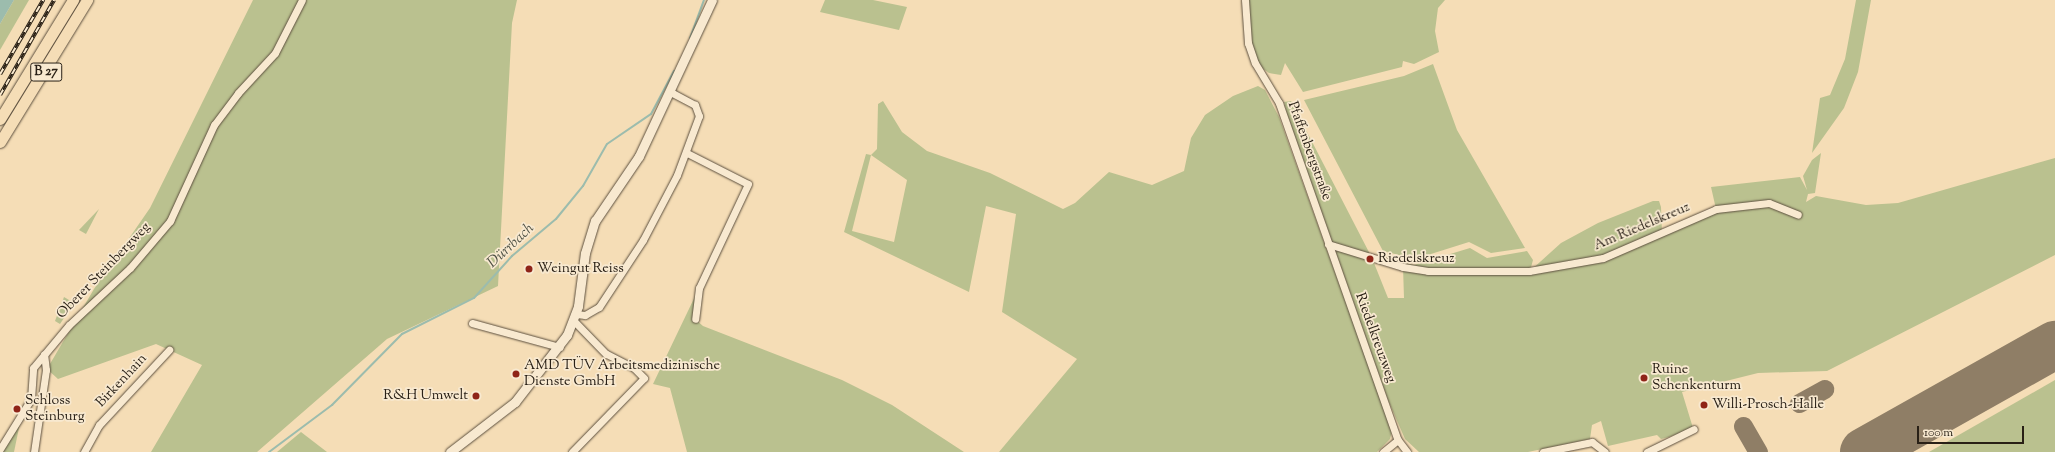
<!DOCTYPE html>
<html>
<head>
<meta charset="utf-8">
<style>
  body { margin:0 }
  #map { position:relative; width:2055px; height:452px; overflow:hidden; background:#f5ddb6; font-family:"Sorts Mill Goudy",serif }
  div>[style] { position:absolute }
  .green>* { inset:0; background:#bac18f }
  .water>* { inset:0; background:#9cbcad }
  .stream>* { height:2px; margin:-1px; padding:0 1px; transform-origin:1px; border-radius:1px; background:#9cbcad }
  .taxiway>* { height:19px; margin:-9.5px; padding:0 9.5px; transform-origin:9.5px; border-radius:9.5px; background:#8f7e66 }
  .runway>* { height:48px; margin:-24px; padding:0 24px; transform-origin:24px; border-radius:24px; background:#8f7e66 }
  .roads { filter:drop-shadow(0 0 1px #5c4f3e) drop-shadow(0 0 1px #5c4f3e) }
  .minor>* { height:7px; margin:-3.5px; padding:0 3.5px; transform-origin:3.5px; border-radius:3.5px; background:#f8e9d0 }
  .tertiary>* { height:9px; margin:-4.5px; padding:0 4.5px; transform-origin:4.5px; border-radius:4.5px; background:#f8e9d0 }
  .trunk>* { height:11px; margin:-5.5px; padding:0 5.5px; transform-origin:5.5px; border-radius:5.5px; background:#f5ddb6 }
  .rail>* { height:3.5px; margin-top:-1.75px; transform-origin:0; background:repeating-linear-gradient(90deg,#f8e9d0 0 6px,#292016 0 12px); box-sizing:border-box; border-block:1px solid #292016 }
  .dots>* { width:11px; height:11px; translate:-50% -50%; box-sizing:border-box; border:2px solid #f8e9d0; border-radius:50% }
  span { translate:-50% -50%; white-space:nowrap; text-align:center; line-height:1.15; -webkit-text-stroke:3.5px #f8e9d0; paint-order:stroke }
  .shield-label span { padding:1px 3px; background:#f8e9d0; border:1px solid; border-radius:3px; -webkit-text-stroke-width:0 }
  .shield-label { font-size:13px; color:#292016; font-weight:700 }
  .street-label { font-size:14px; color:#292016 }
  .poi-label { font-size:14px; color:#292016 }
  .left { translate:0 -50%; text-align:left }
  .right { translate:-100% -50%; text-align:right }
  .water-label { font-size:15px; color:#4c4f43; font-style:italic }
  .scale { position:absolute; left:1917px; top:426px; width:107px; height:18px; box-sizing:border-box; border:2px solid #292016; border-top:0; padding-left:5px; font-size:12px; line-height:14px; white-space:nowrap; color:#292016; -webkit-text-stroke:3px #f8e9d0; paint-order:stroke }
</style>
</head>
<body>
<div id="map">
  <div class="green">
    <div style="clip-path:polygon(14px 0,29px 0,0 50px,0 24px)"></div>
    <div style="clip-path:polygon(253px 0,517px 0,512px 23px,498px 286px,387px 339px,257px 452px,151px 452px,202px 365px,156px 344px,58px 379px,47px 369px,94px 289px,150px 208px)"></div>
    <div style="clip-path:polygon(825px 0,873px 0,907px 7px,899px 30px,820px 12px)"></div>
    <div style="clip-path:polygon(1245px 0,1445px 0,1438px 8px,1435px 31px,1439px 52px,1414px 64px,1403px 61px,1402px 67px,1303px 92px,1285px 63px,1281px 75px,1269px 73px,1255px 63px,1248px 43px)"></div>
    <div style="clip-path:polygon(1856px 0,1871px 0,1858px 72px,1844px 108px,1812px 153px,1820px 98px,1830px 95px,1845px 59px)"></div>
    <div style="clip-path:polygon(1433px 64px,1457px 130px,1525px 248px,1491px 253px,1469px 242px,1415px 259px,1383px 251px,1304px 100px,1404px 76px)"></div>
    <div style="clip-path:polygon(evenodd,1258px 86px,1265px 90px,1279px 117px,1392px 431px,1390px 439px,1377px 452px,999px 452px,1077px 359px,1002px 312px,1016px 214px,986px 206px,969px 292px,844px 232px,866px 154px,871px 155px,877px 149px,878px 104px,883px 101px,902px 132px,927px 151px,990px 173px,1063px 209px,1075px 203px,1109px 172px,1152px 185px,1184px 171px,1191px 138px,1205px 115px,1233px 96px,1258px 86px,871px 155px,907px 180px,894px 242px,852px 231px,871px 155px)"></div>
    <div style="clip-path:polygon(1291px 101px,1372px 258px,1388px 298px,1404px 298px,1403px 267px,1394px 260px,1414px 265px,1470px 248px,1487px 258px,1527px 251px,1533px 260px,1530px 271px,1561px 243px,1598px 223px,1653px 201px,1659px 201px,1661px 207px,1662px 233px,1716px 209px,1711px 187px,1800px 177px,1807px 190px,1803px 176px,1812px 160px,1821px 153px,1815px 193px,1808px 194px,1806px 202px,1816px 196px,1866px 205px,1898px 203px,2055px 158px,2055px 255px,1827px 371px,1758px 373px,1682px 392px,1693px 428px,1669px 437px,1661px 439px,1657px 435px,1608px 446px,1601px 421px,1592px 425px,1590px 439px,1528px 452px,1419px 452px,1405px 439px,1388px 400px,1287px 114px,1284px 102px)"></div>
    <div style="clip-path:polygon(99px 209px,86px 234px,79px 230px)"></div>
    <div style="clip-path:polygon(699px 288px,695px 319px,703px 326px,842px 380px,892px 405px,964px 452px,687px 452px,670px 388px,653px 384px)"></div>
    <div style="clip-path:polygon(64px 297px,74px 303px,60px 324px,55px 321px)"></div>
    <div style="clip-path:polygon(2055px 380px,2055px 452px,1929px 452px)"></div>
    <div style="clip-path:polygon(20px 423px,14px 452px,2px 452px,16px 426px)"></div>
    <div style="clip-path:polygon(301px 432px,327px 452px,277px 452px)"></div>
  </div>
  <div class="water">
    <div style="clip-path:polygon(0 0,14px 0,0 24px)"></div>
  </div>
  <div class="stream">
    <div style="left:690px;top:38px;width:40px;rotate:-69.8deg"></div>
    <div style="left:269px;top:452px;width:79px;rotate:-36.7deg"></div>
    <div style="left:332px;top:405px;width:100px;rotate:-45.4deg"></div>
    <div style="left:402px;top:334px;width:80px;rotate:-26.6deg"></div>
    <div style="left:474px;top:298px;width:57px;rotate:-47.9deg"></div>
    <div style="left:512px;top:256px;width:57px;rotate:-40.1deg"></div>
    <div style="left:556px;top:219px;width:43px;rotate:-50.7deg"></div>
    <div style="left:583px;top:186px;width:48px;rotate:-60.3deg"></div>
    <div style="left:607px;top:144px;width:53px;rotate:-34.3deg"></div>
    <div style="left:651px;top:114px;width:49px;rotate:-61.9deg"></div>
  </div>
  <div class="taxiway">
    <div style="left:1799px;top:403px;width:29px;rotate:-29deg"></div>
    <div style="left:1743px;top:426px;width:30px;rotate:60deg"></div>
  </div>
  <div class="runway">
    <div style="left:1864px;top:452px;width:219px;rotate:-29.3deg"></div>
  </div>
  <div class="roads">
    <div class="minor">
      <div style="left:1245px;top:0;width:43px;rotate:86deg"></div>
      <div style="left:1248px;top:43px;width:21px;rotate:71deg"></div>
      <div style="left:1255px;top:63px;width:47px;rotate:59deg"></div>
      <div style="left:1279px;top:103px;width:357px;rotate:70.6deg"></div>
      <div style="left:1398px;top:440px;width:15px;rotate:53deg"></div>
      <div style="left:687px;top:153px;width:68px;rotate:26.9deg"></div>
      <div style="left:748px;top:184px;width:115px;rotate:115.2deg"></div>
      <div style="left:699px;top:288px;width:31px;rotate:97deg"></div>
      <div style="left:1328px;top:244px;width:78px;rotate:17deg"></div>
      <div style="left:1403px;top:267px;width:25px;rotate:9deg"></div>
      <div style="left:1428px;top:271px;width:101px"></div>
      <div style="left:1529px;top:271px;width:75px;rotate:-10deg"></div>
      <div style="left:1603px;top:258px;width:123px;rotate:-23.4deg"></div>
      <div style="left:1716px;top:209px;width:53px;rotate:-6.5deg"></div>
      <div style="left:1769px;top:203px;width:31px;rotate:22deg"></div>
      <div style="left:576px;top:314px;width:9px;rotate:6deg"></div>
      <div style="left:585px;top:315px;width:16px;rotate:-30deg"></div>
      <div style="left:599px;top:307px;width:80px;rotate:-56.7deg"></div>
      <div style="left:643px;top:240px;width:73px;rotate:-62.4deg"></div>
      <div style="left:677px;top:175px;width:63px;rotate:-69.6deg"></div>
      <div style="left:699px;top:116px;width:12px;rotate:-110deg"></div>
      <div style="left:695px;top:105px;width:27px;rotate:-152deg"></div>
      <div style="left:472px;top:323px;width:91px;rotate:15.3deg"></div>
      <div style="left:0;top:449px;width:59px;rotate:-58.2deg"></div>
      <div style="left:31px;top:399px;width:31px;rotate:-86deg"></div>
      <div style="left:33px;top:368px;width:56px;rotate:-50.1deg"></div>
      <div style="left:69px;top:325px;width:83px;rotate:-43.1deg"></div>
      <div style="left:130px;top:268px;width:62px;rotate:-49.6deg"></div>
      <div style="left:170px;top:221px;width:106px;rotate:-65.4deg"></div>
      <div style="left:214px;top:125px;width:40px;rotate:-53deg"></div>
      <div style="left:238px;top:93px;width:54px;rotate:-47.2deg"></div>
      <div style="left:275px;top:53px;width:59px;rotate:-63deg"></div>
      <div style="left:34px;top:452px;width:83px;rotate:-81.7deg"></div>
      <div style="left:46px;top:370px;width:16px;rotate:-97deg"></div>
      <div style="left:84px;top:452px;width:31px;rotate:-61deg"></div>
      <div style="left:99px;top:425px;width:103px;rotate:-47deg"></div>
      <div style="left:572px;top:452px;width:103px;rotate:-45.8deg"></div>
      <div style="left:644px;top:378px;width:14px;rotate:-135deg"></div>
      <div style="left:634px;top:368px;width:31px;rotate:-153deg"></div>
      <div style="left:606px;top:354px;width:46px;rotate:-134.1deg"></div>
      <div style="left:1383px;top:452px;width:19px;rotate:-39deg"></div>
      <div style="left:1543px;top:452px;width:50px;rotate:-11.5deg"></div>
      <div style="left:1592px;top:442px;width:16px;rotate:38deg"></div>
      <div style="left:1647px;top:452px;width:52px;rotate:-26.1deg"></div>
    </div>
    <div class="tertiary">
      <div style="left:450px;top:452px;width:82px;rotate:-37.6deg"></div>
      <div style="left:515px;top:402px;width:85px;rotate:-52.2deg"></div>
      <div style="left:567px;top:335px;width:31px;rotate:-69deg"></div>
      <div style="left:578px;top:306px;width:53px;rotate:-82.5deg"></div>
      <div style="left:585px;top:253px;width:34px;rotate:-73deg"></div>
      <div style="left:595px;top:221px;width:78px;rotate:-55.9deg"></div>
      <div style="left:639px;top:156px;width:172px;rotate:-64.9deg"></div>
    </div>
    <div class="trunk">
      <div style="left:0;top:119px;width:140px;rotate:-58.5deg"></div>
      <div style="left:0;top:142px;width:167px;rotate:-58.5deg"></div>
    </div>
  </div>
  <div class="rail">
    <div style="left:0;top:74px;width:86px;rotate:-59.8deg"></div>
    <div style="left:0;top:95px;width:109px;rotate:-60.4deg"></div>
  </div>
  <div class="dots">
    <div style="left:1370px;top:259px;background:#8f2418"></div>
    <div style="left:529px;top:269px;background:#8f2418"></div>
    <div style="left:516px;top:374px;background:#8f2418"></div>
    <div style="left:1644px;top:378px;background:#8f2418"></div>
    <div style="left:476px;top:396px;background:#8f2418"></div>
    <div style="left:1704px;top:405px;background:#8f2418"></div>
    <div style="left:17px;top:409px;background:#8f2418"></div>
  </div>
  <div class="shield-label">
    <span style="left:46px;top:72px">B 27</span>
  </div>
  <div class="street-label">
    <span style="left:1309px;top:151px;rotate:70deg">Pfaffenbergstraße</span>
    <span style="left:1642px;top:227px;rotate:-23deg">Am Riedelskreuz</span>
    <span style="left:104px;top:271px;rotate:-46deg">Oberer Steinbergweg</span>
    <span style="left:1375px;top:338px;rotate:70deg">Riedelkreuzweg</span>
    <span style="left:122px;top:381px;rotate:-47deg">Birkenhain</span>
  </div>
  <div class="poi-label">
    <span class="left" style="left:1378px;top:259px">Riedelskreuz</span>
    <span class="left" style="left:537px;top:269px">Weingut Reiss</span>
    <span class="left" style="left:524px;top:374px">AMD TÜV Arbeitsmedizinische<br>Dienste GmbH</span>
    <span class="left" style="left:1652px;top:378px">Ruine<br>Schenkenturm</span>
    <span class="right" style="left:468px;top:396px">R&amp;H Umwelt</span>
    <span class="left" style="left:25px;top:409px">Schloss<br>Steinburg</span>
    <span class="left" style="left:1712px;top:405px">Willi-Prosch-Halle</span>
  </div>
  <div class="water-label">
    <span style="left:511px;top:246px;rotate:-43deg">Dürrbach</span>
  </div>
  <div class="scale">100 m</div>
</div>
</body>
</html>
